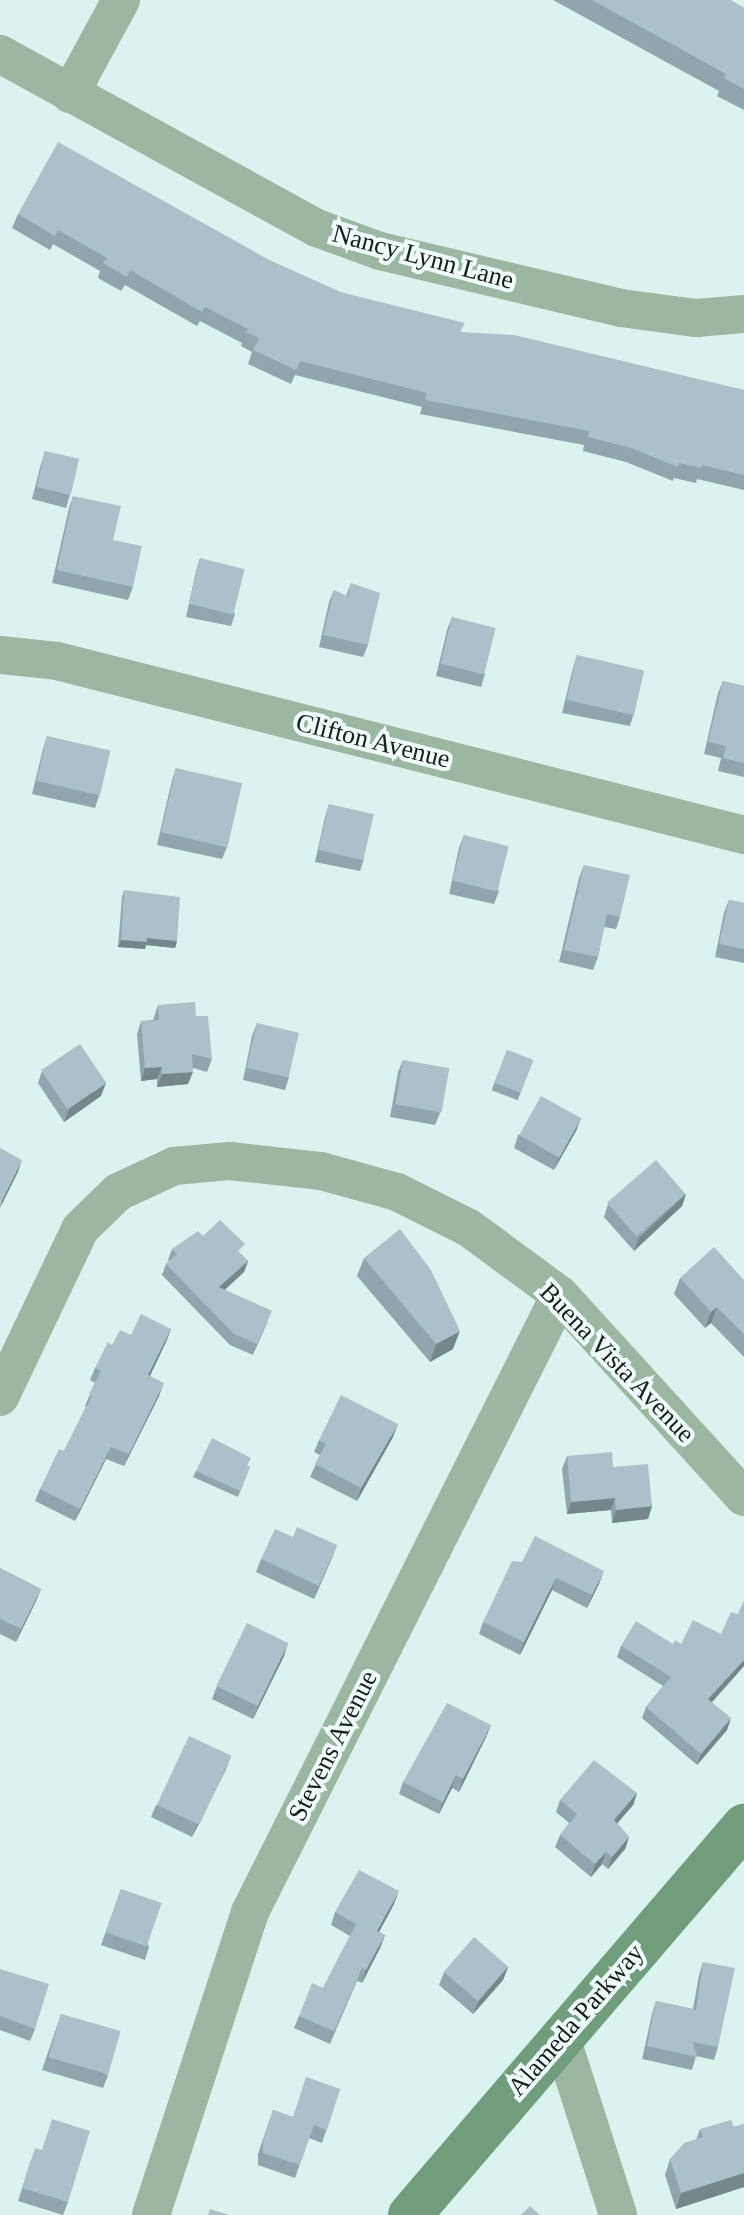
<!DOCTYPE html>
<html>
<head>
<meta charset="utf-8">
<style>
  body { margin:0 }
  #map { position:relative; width:744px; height:2215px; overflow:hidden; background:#d9f4ef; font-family:Georgia,serif }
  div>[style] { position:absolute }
  .street>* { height:38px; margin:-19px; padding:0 19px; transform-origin:19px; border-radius:19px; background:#9ab7a2 }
  .secondary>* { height:44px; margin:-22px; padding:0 22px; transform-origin:22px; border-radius:22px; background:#719d7d }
  .wall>* { inset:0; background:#91a6ac; transform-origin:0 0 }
  .shaded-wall>* { inset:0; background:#76878c }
  .building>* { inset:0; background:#a9c1c8; transform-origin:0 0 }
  span { translate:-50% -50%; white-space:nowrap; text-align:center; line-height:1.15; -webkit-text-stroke:8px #effefc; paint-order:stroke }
  .street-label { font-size:26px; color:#151f1d }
</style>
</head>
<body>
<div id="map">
  <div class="street">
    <div style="left:0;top:54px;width:362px;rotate:28.8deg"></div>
    <div style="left:317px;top:228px;width:67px;rotate:20.1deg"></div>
    <div style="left:380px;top:251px;width:248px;rotate:13.3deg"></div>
    <div style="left:621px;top:308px;width:76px;rotate:7.6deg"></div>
    <div style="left:696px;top:318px;width:48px;rotate:-4.8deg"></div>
    <div style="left:70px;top:94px;width:107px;rotate:-61.5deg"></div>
    <div style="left:0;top:655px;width:57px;rotate:6deg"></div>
    <div style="left:57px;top:661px;width:709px;rotate:14.21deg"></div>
    <div style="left:0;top:1397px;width:186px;rotate:-64.5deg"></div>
    <div style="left:80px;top:1229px;width:53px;rotate:-44.2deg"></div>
    <div style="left:118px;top:1192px;width:62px;rotate:-24.9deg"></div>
    <div style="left:174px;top:1166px;width:56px;rotate:-5.1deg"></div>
    <div style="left:230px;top:1161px;width:92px;rotate:6.3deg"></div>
    <div style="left:321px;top:1171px;width:79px;rotate:15.4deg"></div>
    <div style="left:397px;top:1192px;width:80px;rotate:26.6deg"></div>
    <div style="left:469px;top:1228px;width:113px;rotate:36.4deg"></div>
    <div style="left:560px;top:1295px;width:273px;rotate:47.7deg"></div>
    <div style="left:561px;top:2037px;width:187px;rotate:72.2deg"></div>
    <div style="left:151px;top:2215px;width:319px;rotate:-71.9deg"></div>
    <div style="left:250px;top:1912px;width:690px;rotate:-63.32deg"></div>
  </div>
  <div class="secondary">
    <div style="left:410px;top:2215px;width:513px;rotate:-49.35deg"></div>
  </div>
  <div class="wall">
    <div style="clip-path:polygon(553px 0,730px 0,744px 8px,744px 110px,717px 96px,719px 91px)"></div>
    <div style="clip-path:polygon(18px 214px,271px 261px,340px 292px,461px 332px,744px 390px,744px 490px,697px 479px,696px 483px,674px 478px,673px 481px,626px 462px,583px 451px,584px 445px,420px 414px,422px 407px,295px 375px,291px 384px,248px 364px,252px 352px,241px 346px,242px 343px,200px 321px,197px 326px,125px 285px,121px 291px,98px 278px,100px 271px,53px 244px,50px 250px,12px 228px)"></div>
    <div style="clip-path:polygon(45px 451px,70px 495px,66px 508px,32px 499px,41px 464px)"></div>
    <div style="clip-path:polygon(73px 496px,113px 540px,133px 587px,128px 600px,52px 583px,69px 508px)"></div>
    <div style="clip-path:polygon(200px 558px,235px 614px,231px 626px,186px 617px,196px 571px)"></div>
    <div style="clip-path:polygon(351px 583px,368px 645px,363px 657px,319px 647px,329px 602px,334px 590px,346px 596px)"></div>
    <div style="clip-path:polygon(452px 617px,485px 674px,481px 687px,436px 676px,447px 630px)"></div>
    <div style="clip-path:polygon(577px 655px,634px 713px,630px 726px,562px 713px,573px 668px)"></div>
    <div style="clip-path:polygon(723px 681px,744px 686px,744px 777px,718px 771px,721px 758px,704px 754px,718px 693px)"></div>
    <div style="clip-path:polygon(47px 736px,99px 796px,95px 808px,32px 794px,43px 749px)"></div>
    <div style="clip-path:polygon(176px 768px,227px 847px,222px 859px,157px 845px,172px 780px)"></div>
    <div style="clip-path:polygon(329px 804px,364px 859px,360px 871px,315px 862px,325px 817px)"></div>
    <div style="clip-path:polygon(464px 835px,499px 891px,494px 904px,449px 894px,459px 848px)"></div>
    <div style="clip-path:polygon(584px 865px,620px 917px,616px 929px,604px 927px,598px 957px,593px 970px,559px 962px,579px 878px)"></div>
    <div style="clip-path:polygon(124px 890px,177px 941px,175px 948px,146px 945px,145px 949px,118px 947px,122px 897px)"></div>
    <div style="clip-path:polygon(729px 900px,744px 903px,744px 963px,715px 957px,724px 913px)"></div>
    <div style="clip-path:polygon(158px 1005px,196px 1016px,212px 1059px,207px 1072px,193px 1068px,188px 1084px,157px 1087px,157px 1079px,141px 1081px,137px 1034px,141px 1021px,153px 1020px)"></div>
    <div style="clip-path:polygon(257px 1023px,289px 1077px,285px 1090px,243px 1080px,252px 1036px)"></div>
    <div style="left:507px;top:1050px;width:28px;height:43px;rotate:21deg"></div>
    <div style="clip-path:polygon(403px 1060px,440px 1113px,435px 1125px,390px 1117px,398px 1072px)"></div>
    <div style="clip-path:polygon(42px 1071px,101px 1096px,64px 1122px,38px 1083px)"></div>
    <div style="clip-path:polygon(581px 1118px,576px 1131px,554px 1170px,514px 1148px,518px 1135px)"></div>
    <div style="clip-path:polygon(686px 1194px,682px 1206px,634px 1251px,604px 1217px,608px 1204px)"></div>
    <div style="clip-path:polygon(203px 1236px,241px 1254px,248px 1261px,244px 1272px,225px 1290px,268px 1321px,253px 1355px,230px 1345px,162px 1275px,166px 1264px,169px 1261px,168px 1260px,172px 1249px)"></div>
    <div style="clip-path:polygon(364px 1258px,453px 1349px,430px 1362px,357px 1276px)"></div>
    <div style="clip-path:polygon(680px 1278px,744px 1280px,744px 1357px,711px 1323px,705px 1328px,674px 1294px)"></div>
    <div style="clip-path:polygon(171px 1329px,166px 1342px,150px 1376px,159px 1396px,124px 1466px,106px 1459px,75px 1521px,35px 1501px,40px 1489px,64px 1451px,86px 1407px,85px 1406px,95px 1383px,90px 1380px,95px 1368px,112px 1345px,131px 1335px)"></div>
    <div style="clip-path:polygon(393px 1437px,357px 1501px,310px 1477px,320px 1455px,314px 1452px,319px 1440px)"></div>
    <div style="clip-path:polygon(567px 1456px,613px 1467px,652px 1506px,648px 1519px,612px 1523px,611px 1510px,567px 1514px,562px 1469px)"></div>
    <div style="clip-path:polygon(248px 1466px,250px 1467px,238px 1497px,193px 1477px,196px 1471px)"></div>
    <div style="clip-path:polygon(293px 1537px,337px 1545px,314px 1599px,256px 1572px,261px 1559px)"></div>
    <div style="clip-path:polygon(522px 1562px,599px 1584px,587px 1608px,552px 1590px,520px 1655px,479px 1634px,483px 1622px)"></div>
    <div style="clip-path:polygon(0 1568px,41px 1589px,36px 1601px,16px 1642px,0 1634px)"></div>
    <div style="clip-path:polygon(721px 1634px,744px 1666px,712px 1702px,727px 1730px,697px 1765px,642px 1718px,646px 1707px,663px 1686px,617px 1657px,621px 1646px,681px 1644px)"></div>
    <div style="clip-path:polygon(284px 1656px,253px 1719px,212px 1699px,217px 1686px)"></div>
    <div style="clip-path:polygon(491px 1725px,486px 1737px,459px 1792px,452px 1788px,439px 1814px,399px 1794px,403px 1782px)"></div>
    <div style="clip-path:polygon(226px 1769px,192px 1837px,151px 1817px,156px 1805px)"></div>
    <div style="clip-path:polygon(637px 1793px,633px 1805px,617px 1823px,629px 1837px,625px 1849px,608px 1869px,602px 1864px,591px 1877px,555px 1847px,560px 1835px,569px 1823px,556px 1812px,560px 1800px)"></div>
    <div style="clip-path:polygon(121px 1889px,149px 1947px,145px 1960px,101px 1945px)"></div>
    <div style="clip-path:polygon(394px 1904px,379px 1932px,385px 1935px,380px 1948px,362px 1983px,357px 1981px,330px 2044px,294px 2028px,299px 2016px,323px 1988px,350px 1936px,331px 1925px,335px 1912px)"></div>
    <div style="clip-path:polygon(703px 1962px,718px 2047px,714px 2060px,696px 2056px,692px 2070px,642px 2059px,652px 2014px,656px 2001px,693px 2009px,699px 1975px)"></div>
    <div style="clip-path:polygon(508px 1967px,503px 1980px,473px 2014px,439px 1985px,444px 1972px)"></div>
    <div style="clip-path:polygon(0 1969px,35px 2029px,30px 2041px,0 2030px)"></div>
    <div style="clip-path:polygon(61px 2014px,108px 2076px,103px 2088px,42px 2070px)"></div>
    <div style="clip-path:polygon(340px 2089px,322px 2143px,309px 2138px,295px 2178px,258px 2165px,258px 2154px,273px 2110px,293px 2117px)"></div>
    <div style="clip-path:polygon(744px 2124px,744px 2187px,676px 2209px,665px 2175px,670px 2159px,696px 2140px,700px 2129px,734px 2127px)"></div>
    <div style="clip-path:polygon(31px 2160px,68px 2202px,63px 2215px,18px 2201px)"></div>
  </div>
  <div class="shaded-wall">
    <div style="clip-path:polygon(147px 938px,177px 941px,175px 948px,146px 945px,145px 949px,118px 947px,121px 940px)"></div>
    <div style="clip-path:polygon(162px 1067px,157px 1079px,141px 1081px,145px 1068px)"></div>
    <div style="clip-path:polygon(193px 1072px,188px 1084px,157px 1087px,162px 1074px)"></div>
    <div style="clip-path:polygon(106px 1083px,101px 1096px,64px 1122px,69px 1109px)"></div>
    <div style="clip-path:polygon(581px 1118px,576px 1131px,554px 1170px,559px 1158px)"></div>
    <div style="clip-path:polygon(22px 1160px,18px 1172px,0 1208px,1px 1202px)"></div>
    <div style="clip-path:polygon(686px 1194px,682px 1206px,634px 1251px,639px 1238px)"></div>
    <div style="clip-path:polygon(248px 1261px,244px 1272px,215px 1298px,219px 1287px)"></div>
    <div style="clip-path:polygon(717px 1307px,711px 1323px,705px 1328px,711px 1312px)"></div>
    <div style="clip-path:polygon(171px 1329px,166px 1342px,144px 1388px,148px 1375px)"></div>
    <div style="clip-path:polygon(460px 1331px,453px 1349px,430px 1362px,436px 1344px)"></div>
    <div style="clip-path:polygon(164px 1383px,159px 1396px,124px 1466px,129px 1454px)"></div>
    <div style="clip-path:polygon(398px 1424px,393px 1437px,357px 1501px,361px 1488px)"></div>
    <div style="clip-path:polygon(111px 1447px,106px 1459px,75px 1521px,80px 1509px)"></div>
    <div style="clip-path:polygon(615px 1498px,611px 1510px,567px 1514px,571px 1502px)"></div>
    <div style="clip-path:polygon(652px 1506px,648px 1519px,612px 1523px,616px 1510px)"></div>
    <div style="clip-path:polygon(337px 1545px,332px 1558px,314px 1599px,319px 1586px)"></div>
    <div style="clip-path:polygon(604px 1571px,599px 1584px,587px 1608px,592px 1595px)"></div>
    <div style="clip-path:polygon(556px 1578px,552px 1590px,520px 1655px,524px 1642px)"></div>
    <div style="clip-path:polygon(41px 1589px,36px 1601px,16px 1642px,21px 1629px)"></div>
    <div style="clip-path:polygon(288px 1643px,284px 1656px,253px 1719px,258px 1706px)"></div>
    <div style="clip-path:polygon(744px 1660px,744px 1666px,704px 1711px,708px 1699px)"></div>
    <div style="clip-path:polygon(731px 1718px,727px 1730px,697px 1765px,701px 1754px)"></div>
    <div style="clip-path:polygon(491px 1725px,486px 1737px,459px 1792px,463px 1779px)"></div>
    <div style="clip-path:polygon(231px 1756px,226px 1769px,192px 1837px,197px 1824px)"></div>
    <div style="clip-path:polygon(456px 1775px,452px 1788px,439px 1814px,443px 1802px)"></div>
    <div style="clip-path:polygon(637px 1793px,633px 1805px,610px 1832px,614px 1820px)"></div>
    <div style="clip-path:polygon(629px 1837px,625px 1849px,608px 1869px,612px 1857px)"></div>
    <div style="clip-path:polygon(606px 1852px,602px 1864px,591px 1877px,595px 1864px)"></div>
    <div style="clip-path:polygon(399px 1891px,394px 1904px,373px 1943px,377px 1931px)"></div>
    <div style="clip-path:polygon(385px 1935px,380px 1948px,362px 1983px,366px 1970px)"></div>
    <div style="clip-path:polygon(508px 1967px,503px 1980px,473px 2014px,478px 2002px)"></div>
    <div style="clip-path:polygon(744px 2173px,744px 2187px,676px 2209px,681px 2193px)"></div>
  </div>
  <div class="building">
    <div style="clip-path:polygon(592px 0,730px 0,744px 8px,744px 89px,724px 78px,726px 74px)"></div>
    <div style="clip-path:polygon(58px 142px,271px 261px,340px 292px,465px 323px,460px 332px,514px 335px,744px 390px,744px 475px,702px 465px,701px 468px,679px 463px,678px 467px,631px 448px,588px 437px,589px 431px,425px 400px,427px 393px,300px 361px,296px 370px,253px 350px,259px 338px,246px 332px,248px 329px,205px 307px,202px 312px,130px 270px,127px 277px,103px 263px,107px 258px,58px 230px,55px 236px,18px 214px)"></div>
    <div style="left:45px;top:451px;width:35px;height:37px;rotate:13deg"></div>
    <div style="clip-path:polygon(73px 496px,121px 506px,113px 540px,142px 546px,133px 587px,57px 570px)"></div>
    <div style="left:200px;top:558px;width:46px;height:47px;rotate:14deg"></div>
    <div style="clip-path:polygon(351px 583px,380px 593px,368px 645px,323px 635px,334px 590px,348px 597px)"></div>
    <div style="left:452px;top:617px;width:45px;height:48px;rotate:14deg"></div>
    <div style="left:577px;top:655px;width:69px;height:46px;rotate:13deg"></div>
    <div style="clip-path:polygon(723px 681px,744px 686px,744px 763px,723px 758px,726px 746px,708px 742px)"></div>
    <div style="left:47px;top:736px;width:65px;height:46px;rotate:13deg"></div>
    <div style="left:176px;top:768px;width:68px;height:66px;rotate:13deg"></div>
    <div style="left:329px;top:804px;width:46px;height:47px;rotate:13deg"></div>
    <div style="left:464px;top:835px;width:46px;height:47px;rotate:14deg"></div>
    <div style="clip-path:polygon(584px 865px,630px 875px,620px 917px,607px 914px,598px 957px,564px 950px)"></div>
    <div style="clip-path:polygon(124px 890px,180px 897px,177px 941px,147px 938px,147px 942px,121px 940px)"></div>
    <div style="clip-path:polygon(729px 900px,744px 903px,744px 949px,719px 944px)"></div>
    <div style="clip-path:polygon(195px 1002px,196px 1016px,208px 1016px,212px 1059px,192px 1054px,193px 1072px,162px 1074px,162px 1067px,145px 1068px,141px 1021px,159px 1020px,158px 1005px)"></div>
    <div style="left:257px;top:1023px;width:43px;height:46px;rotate:13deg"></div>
    <div style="left:80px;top:1044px;width:47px;height:47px;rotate:56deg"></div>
    <div style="left:507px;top:1050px;width:28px;height:35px;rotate:21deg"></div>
    <div style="left:403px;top:1060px;width:47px;height:45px;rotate:10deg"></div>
    <div style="left:541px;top:1096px;width:46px;height:45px;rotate:29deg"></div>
    <div style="clip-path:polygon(0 1148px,22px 1160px,1px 1202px,0 1201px)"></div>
    <div style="left:656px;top:1160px;width:45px;height:65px;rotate:49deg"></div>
    <div style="clip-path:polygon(220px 1220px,245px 1244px,238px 1251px,248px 1261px,219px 1287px,272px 1311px,257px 1344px,234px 1334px,166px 1264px,177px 1254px,172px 1249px,198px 1231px,203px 1236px)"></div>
    <div style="clip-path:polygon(400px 1229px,431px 1270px,460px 1331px,436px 1344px,364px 1258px)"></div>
    <div style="clip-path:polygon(714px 1247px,744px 1280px,744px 1334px,717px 1307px,711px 1312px,680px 1278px)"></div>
    <div style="clip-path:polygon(141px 1314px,171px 1329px,148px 1375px,164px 1383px,129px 1454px,111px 1447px,80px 1509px,40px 1489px,59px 1449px,64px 1451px,92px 1396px,89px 1394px,101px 1371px,95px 1368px,108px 1342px,112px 1345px,120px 1330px,131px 1335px)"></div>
    <div style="clip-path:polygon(341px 1395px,398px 1424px,361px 1488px,315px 1464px,326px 1444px,319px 1440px)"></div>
    <div style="clip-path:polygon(212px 1438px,251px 1458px,247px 1466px,250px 1467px,240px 1491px,196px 1471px)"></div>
    <div style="clip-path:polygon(612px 1452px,613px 1467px,648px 1464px,652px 1506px,616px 1510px,615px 1498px,571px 1502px,567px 1456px)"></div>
    <div style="clip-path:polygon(297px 1527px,337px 1545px,319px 1586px,261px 1559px,275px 1529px,293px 1537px)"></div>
    <div style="clip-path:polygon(535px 1536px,604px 1571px,592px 1595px,556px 1578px,524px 1642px,483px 1622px,512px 1561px,522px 1562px)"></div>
    <div style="clip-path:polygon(0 1568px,41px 1589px,21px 1629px,0 1619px)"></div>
    <div style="clip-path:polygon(744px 1600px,744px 1660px,708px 1699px,731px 1718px,701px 1754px,646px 1707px,671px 1677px,621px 1646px,636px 1621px,673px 1644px,675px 1640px,681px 1644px,693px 1620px,721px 1634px,731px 1612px,738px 1614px)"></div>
    <div style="left:247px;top:1623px;width:46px;height:70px;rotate:26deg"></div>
    <div style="clip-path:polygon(447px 1703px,491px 1725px,463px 1779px,456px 1775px,443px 1802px,403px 1782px)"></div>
    <div style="left:189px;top:1736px;width:47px;height:76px;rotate:25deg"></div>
    <div style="clip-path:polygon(594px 1760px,637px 1793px,614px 1820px,629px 1837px,612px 1857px,606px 1852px,595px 1864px,560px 1835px,577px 1814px,560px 1800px)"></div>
    <div style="clip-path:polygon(359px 1870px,399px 1891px,377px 1931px,385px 1935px,366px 1970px,362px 1968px,334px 2031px,299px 2016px,312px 1983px,323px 1988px,356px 1924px,335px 1912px)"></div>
    <div style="left:121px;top:1889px;width:43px;height:46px;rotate:19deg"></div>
    <div style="left:474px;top:1937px;width:45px;height:46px;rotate:41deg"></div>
    <div style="clip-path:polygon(703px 1962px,735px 1968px,718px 2047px,693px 2042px,697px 2057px,647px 2046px,656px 2001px,696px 2010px)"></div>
    <div style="clip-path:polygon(0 1969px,49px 1984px,35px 2029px,0 2016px)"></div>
    <div style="left:61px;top:2014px;width:62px;height:45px;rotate:16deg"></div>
    <div style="clip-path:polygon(306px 2077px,340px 2089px,327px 2130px,314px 2125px,300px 2165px,263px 2153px,263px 2142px,273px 2110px,293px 2117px)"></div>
    <div style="clip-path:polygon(52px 2119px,90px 2131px,68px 2202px,22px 2188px,35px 2148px,42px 2150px)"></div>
    <div style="clip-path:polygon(731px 2120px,734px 2127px,744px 2124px,744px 2173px,681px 2193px,670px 2159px,684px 2143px,703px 2137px,700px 2129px)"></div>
    <div style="clip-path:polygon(530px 2206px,540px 2215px,521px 2215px)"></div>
    <div style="clip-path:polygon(210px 2209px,229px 2215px,208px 2215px)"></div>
  </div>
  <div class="street-label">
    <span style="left:423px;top:257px;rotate:15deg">Nancy Lynn Lane</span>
    <span style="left:373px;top:741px;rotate:14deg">Clifton Avenue</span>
    <span style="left:617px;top:1363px;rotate:46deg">Buena Vista Avenue</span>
    <span style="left:333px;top:1746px;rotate:-63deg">Stevens Avenue</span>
    <span style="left:576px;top:2020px;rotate:-49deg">Alameda Parkway</span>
  </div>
</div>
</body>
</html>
